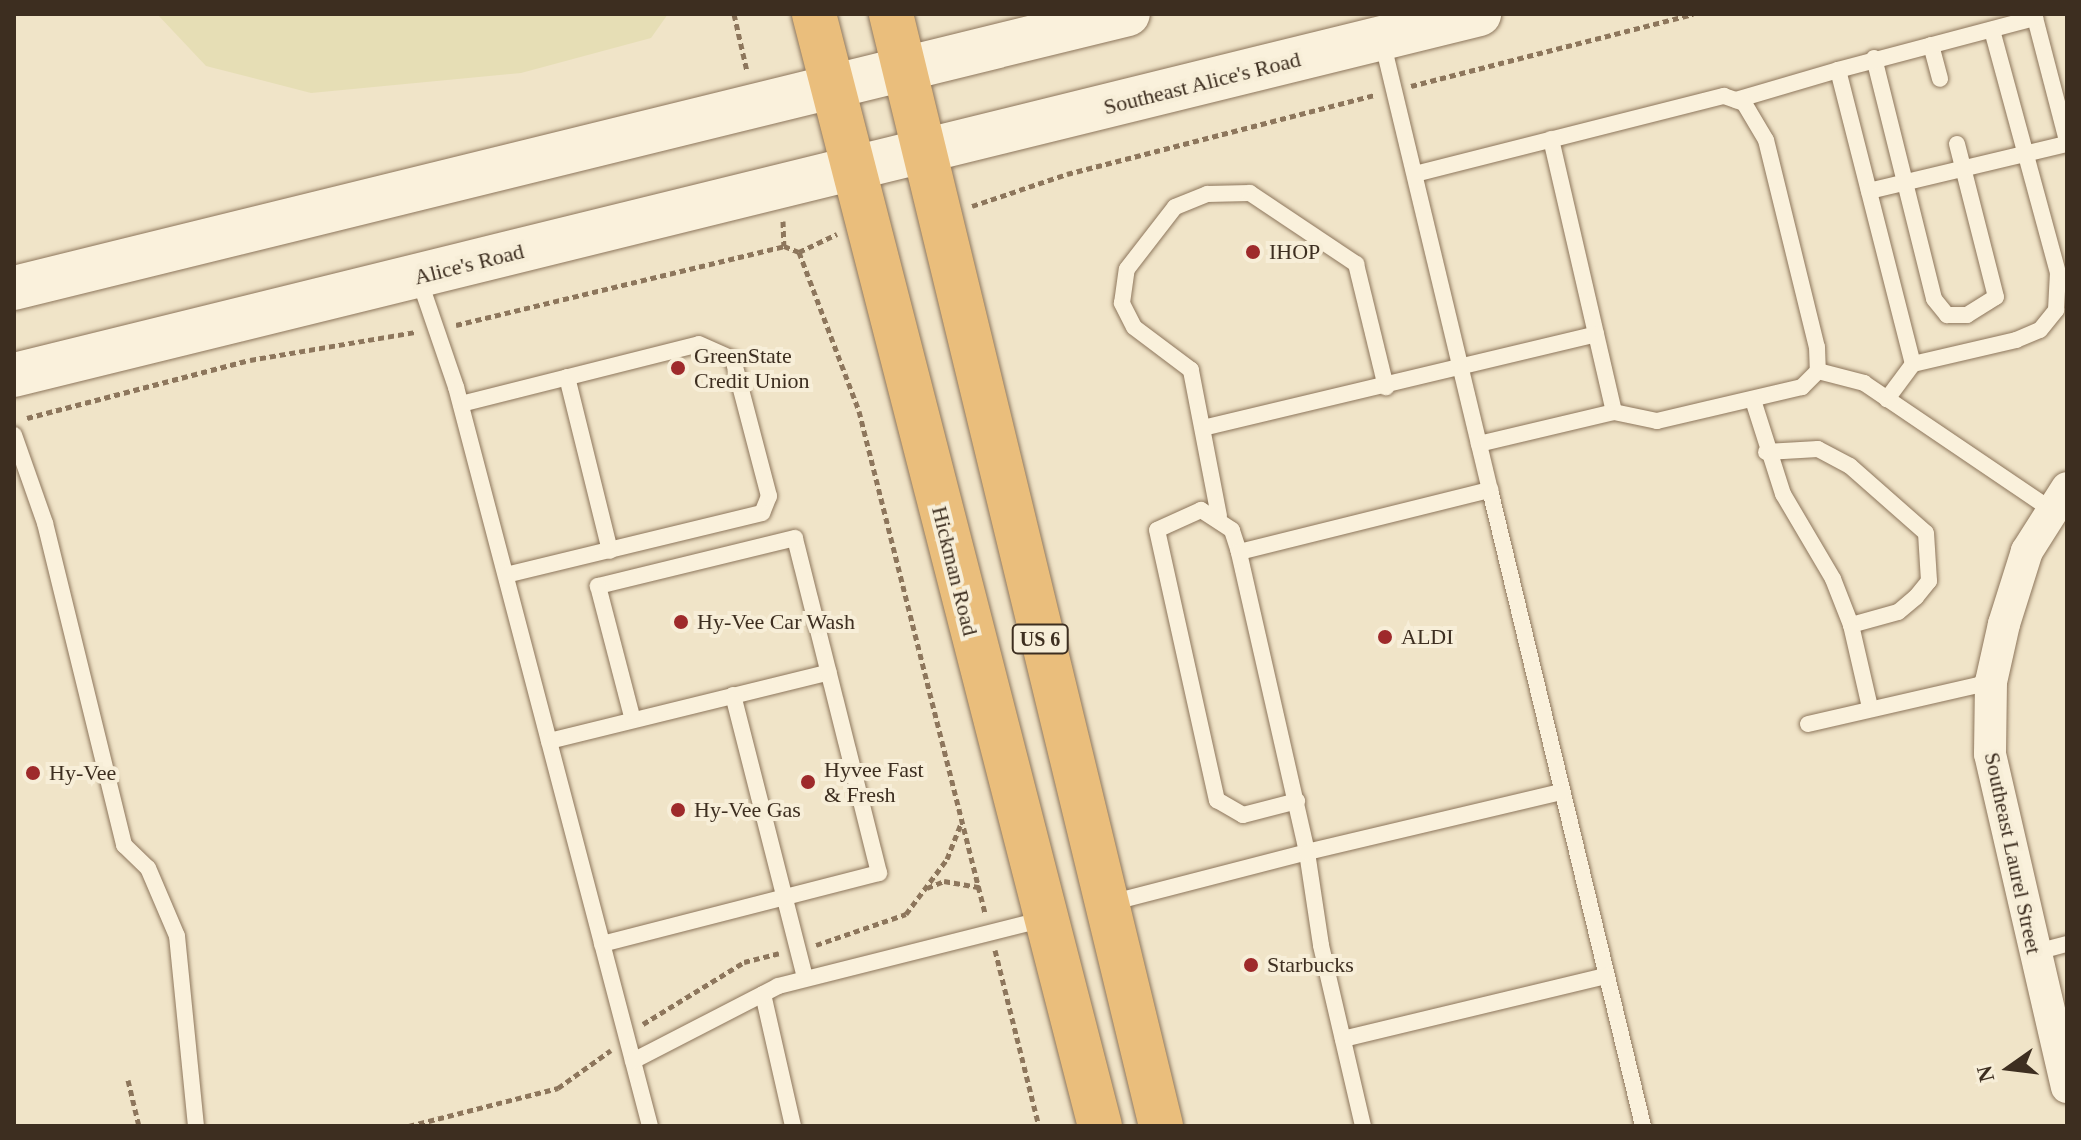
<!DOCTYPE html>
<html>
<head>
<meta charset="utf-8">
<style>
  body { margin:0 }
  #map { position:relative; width:2081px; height:1140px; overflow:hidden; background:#f0e4c8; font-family:Georgia,serif }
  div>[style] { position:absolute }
  .farmland>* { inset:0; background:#e6deb5 }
  .path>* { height:5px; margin-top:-2.5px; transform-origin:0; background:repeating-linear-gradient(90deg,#8d765c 0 6px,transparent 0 10px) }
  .roads { filter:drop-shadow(0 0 2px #8d765c) drop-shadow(0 0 2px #8d765c) }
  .service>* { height:16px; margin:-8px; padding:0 8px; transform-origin:8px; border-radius:8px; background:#faf1dc }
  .minor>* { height:32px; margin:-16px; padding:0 16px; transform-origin:16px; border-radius:16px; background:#faf1dc }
  .secondary>* { height:44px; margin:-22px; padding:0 22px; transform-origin:22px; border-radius:22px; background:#faf1dc }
  .trunk>* { height:44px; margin:-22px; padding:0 22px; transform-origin:22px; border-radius:22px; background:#eabe7c }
  .dots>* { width:22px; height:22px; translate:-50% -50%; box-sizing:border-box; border:4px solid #f7eed8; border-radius:50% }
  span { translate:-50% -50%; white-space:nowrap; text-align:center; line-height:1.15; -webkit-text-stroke:8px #f7eed8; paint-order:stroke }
  .shield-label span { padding:2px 6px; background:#f7eed8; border:2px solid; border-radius:6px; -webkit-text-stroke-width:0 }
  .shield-label { font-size:20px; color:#3d2e20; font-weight:700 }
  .street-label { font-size:22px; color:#3d2e20 }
  .poi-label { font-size:22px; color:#3d2e20 }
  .left { translate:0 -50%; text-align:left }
  .frame { position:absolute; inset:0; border:16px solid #3d2e20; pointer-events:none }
  .north { position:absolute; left:1969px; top:1028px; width:80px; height:80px; -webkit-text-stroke:6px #f7eed8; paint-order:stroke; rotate:256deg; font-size:22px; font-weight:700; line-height:32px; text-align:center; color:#3d2e20 }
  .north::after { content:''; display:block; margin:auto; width:28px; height:36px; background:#3d2e20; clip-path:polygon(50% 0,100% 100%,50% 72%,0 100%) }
</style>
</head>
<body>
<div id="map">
  <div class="farmland">
    <div style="clip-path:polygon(157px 14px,668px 14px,651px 38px,521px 73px,311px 93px,206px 66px)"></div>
  </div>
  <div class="path">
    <div style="left:734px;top:14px;width:58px;rotate:77.2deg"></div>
    <div style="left:1411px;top:86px;width:291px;rotate:-14.3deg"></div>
    <div style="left:972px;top:206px;width:100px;rotate:-18.6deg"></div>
    <div style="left:1067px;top:174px;width:317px;rotate:-14.4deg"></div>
    <div style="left:783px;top:221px;width:25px;rotate:88deg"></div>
    <div style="left:799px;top:252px;width:42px;rotate:-25.3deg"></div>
    <div style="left:456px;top:325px;width:337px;rotate:-13.5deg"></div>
    <div style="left:784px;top:246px;width:16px;rotate:22deg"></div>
    <div style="left:799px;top:252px;width:170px;rotate:69.3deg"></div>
    <div style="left:859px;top:411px;width:518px;rotate:75.91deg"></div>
    <div style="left:27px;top:418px;width:230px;rotate:-14.6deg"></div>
    <div style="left:250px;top:360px;width:167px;rotate:-9.6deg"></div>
    <div style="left:927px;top:888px;width:18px;rotate:-22deg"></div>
    <div style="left:944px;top:881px;width:36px;rotate:10deg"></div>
    <div style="left:816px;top:945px;width:95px;rotate:-19deg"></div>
    <div style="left:906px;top:914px;width:69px;rotate:-53.3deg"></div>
    <div style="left:947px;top:859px;width:41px;rotate:-68.5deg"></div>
    <div style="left:995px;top:950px;width:181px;rotate:76deg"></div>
    <div style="left:643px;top:1024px;width:119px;rotate:-31.5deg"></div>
    <div style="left:744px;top:962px;width:36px;rotate:-14deg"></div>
    <div style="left:128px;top:1080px;width:47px;rotate:76.6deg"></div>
    <div style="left:409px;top:1126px;width:154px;rotate:-14.3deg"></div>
    <div style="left:558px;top:1088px;width:65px;rotate:-35.6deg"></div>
  </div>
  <div class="roads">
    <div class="service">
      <div style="left:2034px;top:14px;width:131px;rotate:75.4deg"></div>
      <div style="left:1931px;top:45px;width:35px;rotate:75deg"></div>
      <div style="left:1874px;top:58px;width:248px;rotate:76deg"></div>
      <div style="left:1934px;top:299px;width:21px;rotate:51deg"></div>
      <div style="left:1947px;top:315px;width:20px"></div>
      <div style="left:1967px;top:315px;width:34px;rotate:-32deg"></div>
      <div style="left:1996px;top:297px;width:158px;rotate:-104.3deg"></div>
      <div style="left:1838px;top:70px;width:204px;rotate:-14.8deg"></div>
      <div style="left:1736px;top:100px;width:106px;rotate:-16.4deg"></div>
      <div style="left:1838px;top:70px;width:303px;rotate:75.7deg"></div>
      <div style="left:1913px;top:364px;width:44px;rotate:126.6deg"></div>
      <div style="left:1551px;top:139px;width:280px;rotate:77deg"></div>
      <div style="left:1415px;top:174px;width:319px;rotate:-14.2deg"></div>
      <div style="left:1724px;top:96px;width:21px;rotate:19deg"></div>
      <div style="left:1744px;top:103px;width:43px;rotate:59.3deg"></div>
      <div style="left:1766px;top:140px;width:213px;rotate:76.2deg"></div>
      <div style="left:1817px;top:347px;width:24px;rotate:88deg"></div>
      <div style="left:1818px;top:371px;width:23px;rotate:135deg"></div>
      <div style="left:1802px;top:387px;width:149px;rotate:166.8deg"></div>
      <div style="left:1657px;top:421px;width:44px;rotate:-168.2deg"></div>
      <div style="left:1614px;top:412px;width:139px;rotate:166.7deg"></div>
      <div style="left:1869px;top:191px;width:204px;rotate:-13.4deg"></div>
      <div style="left:419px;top:279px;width:114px;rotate:71.1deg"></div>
      <div style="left:456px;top:387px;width:764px;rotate:75.29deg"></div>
      <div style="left:1913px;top:364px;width:106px;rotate:-13.1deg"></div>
      <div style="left:2016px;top:340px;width:26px;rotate:-23deg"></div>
      <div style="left:2040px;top:330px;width:26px;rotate:-51deg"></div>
      <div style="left:2056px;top:310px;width:37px;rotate:-87deg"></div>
      <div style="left:2058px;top:273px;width:252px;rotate:-105.2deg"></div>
      <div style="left:1818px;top:371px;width:48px;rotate:14.6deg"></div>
      <div style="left:1864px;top:383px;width:225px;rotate:34.1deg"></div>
      <div style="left:567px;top:377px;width:179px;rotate:76.1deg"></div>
      <div style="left:1753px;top:400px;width:99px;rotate:72.3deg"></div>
      <div style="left:1783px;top:494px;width:99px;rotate:59.5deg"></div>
      <div style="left:1833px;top:579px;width:49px;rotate:68.6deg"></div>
      <div style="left:1851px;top:625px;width:84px;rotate:77deg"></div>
      <div style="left:461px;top:404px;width:245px;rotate:-14.1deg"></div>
      <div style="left:699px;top:344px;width:37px;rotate:24deg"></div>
      <div style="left:733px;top:359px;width:142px;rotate:75.3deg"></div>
      <div style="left:769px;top:496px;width:18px;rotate:112deg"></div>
      <div style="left:762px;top:513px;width:263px;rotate:166.4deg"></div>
      <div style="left:1207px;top:427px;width:400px;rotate:-13.4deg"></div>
      <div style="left:14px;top:435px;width:93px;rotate:70.6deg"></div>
      <div style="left:45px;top:523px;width:332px;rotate:76.2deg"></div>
      <div style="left:124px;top:845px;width:33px;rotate:44deg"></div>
      <div style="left:148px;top:868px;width:74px;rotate:66.9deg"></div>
      <div style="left:177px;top:936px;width:191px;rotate:84.3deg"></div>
      <div style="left:1766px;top:452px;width:52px;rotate:-3.3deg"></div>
      <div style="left:1818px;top:449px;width:36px;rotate:28deg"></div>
      <div style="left:1850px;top:466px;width:101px;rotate:41.4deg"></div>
      <div style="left:1926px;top:533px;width:48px;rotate:86.4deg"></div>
      <div style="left:1929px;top:581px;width:21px;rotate:129deg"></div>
      <div style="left:1916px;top:597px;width:23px;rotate:140deg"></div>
      <div style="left:1898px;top:612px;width:49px;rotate:164.5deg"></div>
      <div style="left:1490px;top:490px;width:654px;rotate:76.47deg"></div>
      <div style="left:1219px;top:516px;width:149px;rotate:-100.9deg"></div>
      <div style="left:1191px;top:370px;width:71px;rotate:-143deg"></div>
      <div style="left:1134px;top:327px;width:27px;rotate:-117deg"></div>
      <div style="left:1122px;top:303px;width:34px;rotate:-82deg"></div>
      <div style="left:1127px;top:269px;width:78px;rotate:-52.3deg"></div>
      <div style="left:1175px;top:207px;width:35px;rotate:-22deg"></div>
      <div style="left:1207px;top:194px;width:43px;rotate:-1.3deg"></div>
      <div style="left:1250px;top:193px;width:128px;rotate:33.8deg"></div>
      <div style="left:1356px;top:264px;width:127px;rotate:76.3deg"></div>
      <div style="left:1239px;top:552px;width:23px;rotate:-108deg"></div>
      <div style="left:1232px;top:530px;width:37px;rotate:-147deg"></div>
      <div style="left:1201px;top:510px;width:48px;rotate:155.6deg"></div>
      <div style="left:1157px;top:530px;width:277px;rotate:77.5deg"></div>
      <div style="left:1217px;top:800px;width:30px;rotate:30deg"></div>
      <div style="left:1243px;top:815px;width:56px;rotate:-14.5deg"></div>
      <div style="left:733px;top:695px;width:292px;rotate:75.7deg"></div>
      <div style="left:1808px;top:724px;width:188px;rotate:-12.9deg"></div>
      <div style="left:549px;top:741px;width:288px;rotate:-13.8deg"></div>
      <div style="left:1110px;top:903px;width:203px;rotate:-14.5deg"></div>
      <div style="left:1307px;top:852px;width:308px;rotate:-102.8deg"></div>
      <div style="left:1239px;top:552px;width:259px;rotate:-13.9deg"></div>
      <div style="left:1490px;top:490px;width:463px;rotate:-103.5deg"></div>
      <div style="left:602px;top:944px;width:286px;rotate:-14.4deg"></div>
      <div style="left:879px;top:873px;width:345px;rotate:-104.1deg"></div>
      <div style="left:795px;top:538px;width:203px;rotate:166.3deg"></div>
      <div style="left:598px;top:586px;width:138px;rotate:75.4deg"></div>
      <div style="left:2033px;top:953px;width:35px;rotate:-15deg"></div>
      <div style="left:763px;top:994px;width:135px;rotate:77.2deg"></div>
      <div style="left:1343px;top:1039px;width:270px;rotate:-13.5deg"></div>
      <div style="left:633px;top:1061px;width:163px;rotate:-27.3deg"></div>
      <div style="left:778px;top:986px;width:275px;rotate:-14.1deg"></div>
      <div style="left:1363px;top:1126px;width:186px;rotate:-103.1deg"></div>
      <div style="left:1321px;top:945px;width:94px;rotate:-98.6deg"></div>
      <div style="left:1307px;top:852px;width:261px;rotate:-13.3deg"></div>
    </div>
    <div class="minor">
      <div style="left:2067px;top:488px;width:75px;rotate:122.4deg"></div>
      <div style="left:2027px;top:551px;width:77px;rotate:107.5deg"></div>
      <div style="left:2004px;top:624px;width:59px;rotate:102.6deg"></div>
      <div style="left:1991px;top:682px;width:72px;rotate:90.8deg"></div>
      <div style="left:1990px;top:754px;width:342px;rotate:77deg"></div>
    </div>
    <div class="secondary">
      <div style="left:14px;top:288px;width:1147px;rotate:-13.82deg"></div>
      <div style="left:14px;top:375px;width:1509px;rotate:-13.84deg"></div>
    </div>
    <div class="trunk">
      <div style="left:814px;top:14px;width:1148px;rotate:75.58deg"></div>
      <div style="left:891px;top:14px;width:1144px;rotate:76.35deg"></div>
    </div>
  </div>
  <div class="dots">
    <div style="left:1253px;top:252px;background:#9e2a2b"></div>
    <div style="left:678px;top:368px;background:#9e2a2b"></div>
    <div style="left:681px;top:622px;background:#9e2a2b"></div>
    <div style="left:1385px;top:637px;background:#9e2a2b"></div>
    <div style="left:33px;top:773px;background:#9e2a2b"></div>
    <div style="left:808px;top:782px;background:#9e2a2b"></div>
    <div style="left:678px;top:810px;background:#9e2a2b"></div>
    <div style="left:1251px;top:965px;background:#9e2a2b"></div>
  </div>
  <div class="shield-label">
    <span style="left:1040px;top:639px">US 6</span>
  </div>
  <div class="street-label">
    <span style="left:1202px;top:83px;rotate:-14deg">Southeast Alice's Road</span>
    <span style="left:469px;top:264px;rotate:-14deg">Alice's Road</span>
    <span style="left:955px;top:571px;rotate:76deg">Hickman Road</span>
    <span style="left:2013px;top:853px;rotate:78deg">Southeast Laurel Street</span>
  </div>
  <div class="poi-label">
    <span class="left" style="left:1269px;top:252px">IHOP</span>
    <span class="left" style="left:694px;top:368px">GreenState<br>Credit Union</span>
    <span class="left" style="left:697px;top:622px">Hy-Vee Car Wash</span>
    <span class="left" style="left:1401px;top:637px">ALDI</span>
    <span class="left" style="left:824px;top:782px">Hyvee Fast<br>&amp; Fresh</span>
    <span class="left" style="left:49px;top:773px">Hy-Vee</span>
    <span class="left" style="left:694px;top:810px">Hy-Vee Gas</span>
    <span class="left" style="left:1267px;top:965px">Starbucks</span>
  </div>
  <div class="frame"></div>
  <div class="north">N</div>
</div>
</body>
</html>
